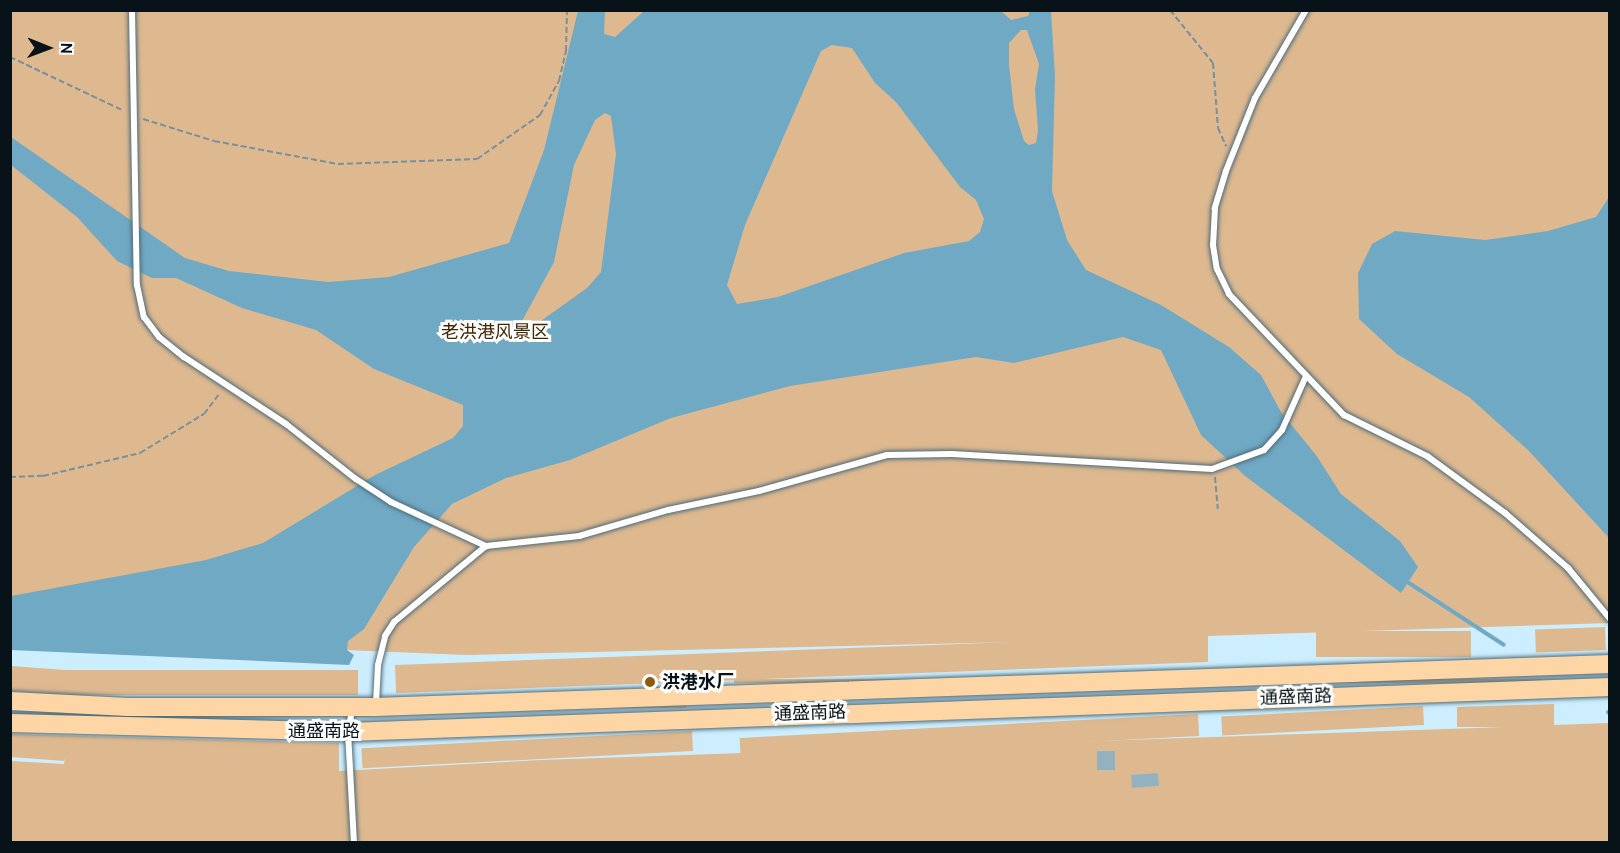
<!DOCTYPE html>
<html>
<head>
<meta charset="utf-8">
<style>
  body { margin:0 }
  #map { position:relative; width:1620px; height:853px; overflow:hidden; background:#cdeefe; font-family:Cabin,"Noto Sans SC",sans-serif }
  div>[style] { position:absolute }
  .green>* { inset:0; background:#deb990; transform-origin:0 0 }
  .water>* { inset:0; background:#70a9c4 }
  .stream>* { height:4px; margin:-2px; padding:0 2px; transform-origin:2px; border-radius:2px; background:#70a9c4 }
  .building>* { inset:0; background:#92b2c1; transform-origin:0 0 }
  .path>* { height:2px; margin-top:-1px; transform-origin:0; background:repeating-linear-gradient(90deg,#78909c 0 6px,transparent 0 9px) }
  .roads { filter:drop-shadow(0 0 2px #4e6b79) drop-shadow(0 0 2px #4e6b79) }
  .service>* { height:6px; margin:-3px; padding:0 3px; transform-origin:3px; border-radius:3px; background:#fff }
  .primary>* { height:18px; margin:-9px; padding:0 9px; transform-origin:9px; border-radius:9px; background:#fed6a6 }
  .dots>* { width:16px; height:16px; translate:-50% -50%; box-sizing:border-box; border:3px solid #fff; border-radius:50% }
  span { translate:-50% -50%; white-space:nowrap; text-align:center; line-height:1.15; -webkit-text-stroke:6px #fff; paint-order:stroke }
  .park-label { font-size:18px; color:#402603 }
  .poi-label { font-size:18px; color:#071318; font-weight:700 }
  .left { translate:0 -50%; text-align:left }
  .street-label { font-size:18px; color:#071318 }
  .frame { position:absolute; inset:0; border:12px solid #071318; pointer-events:none }
  .north { position:absolute; left:18px; top:18px; width:60px; height:60px; -webkit-text-stroke:4px #fff; paint-order:stroke; rotate:91deg; font-size:16px; font-weight:700; line-height:24px; text-align:center; color:#071318 }
  .north::after { content:''; display:block; margin:auto; width:21px; height:27px; background:#071318; clip-path:polygon(50% 0,100% 100%,50% 72%,0 100%) }
</style>
</head>
<body>
<div id="map">
  <div class="green">
    <div style="clip-path:polygon(11px 11px,1609px 11px,1609px 623px,1208px 636px,1208px 662px,396px 693px,395px 665px,1013px 642px,466px 655px,11px 636px)"></div>
    <div style="left:1605px;top:627px;width:23px;height:70px;rotate:88deg"></div>
    <div style="left:1471px;top:631px;width:26px;height:155px;rotate:90deg"></div>
    <div style="clip-path:polygon(11px 666px,66px 670px,358px 670px,358px 695px,67px 695px,11px 691px)"></div>
    <div style="left:1542px;top:679px;width:4px;height:808px;rotate:90deg"></div>
    <div style="left:686px;top:704px;width:4px;height:326px;rotate:90deg"></div>
    <div style="clip-path:polygon(1554px 704px,1554px 725px,1609px 723px,1609px 842px,11px 842px,11px 761px,64px 764px,65px 758px,64px 761px,11px 757px,10px 734px,339px 743px,339px 771px,541px 760px,1505px 727px,1457px 727px,1457px 707px)"></div>
    <div style="left:1423px;top:706px;width:19px;height:202px;rotate:87deg"></div>
    <div style="left:1198px;top:714px;width:22px;height:459px;rotate:87deg"></div>
    <div style="left:692px;top:731px;width:20px;height:331px;rotate:87deg"></div>
  </div>
  <div class="water">
    <div style="clip-path:polygon(evenodd,1000px 10px,1011px 20px,1028px 16px,1030px 11px,1051px 11px,1055px 76px,1052px 191px,1067px 240px,1086px 270px,1161px 305px,1229px 347px,1261px 375px,1281px 412px,1316px 455px,1341px 494px,1400px 541px,1418px 567px,1401px 593px,1245px 476px,1201px 435px,1161px 350px,1123px 337px,1014px 363px,976px 357px,790px 386px,671px 418px,570px 460px,506px 478px,452px 504px,414px 547px,364px 629px,348px 641px,347px 650px,354px 655px,349px 665px,11px 650px,11px 596px,206px 560px,263px 543px,375px 475px,453px 438px,463px 426px,463px 405px,374px 369px,316px 330px,242px 308px,176px 278px,152px 278px,117px 261px,77px 217px,11px 165px,11px 137px,185px 258px,229px 271px,328px 282px,389px 277px,509px 243px,544px 150px,578px 11px,605px 11px,604px 34px,615px 37px,644px 11px,1000px 10px,1021px 30px,1027px 30px,1039px 64px,1035px 89px,1038px 131px,1036px 143px,1029px 145px,1024px 141px,1014px 109px,1009px 65px,1009px 43px,1021px 30px,1000px 10px,832px 45px,852px 48px,875px 83px,896px 102px,960px 187px,976px 200px,984px 219px,980px 232px,969px 241px,904px 253px,778px 297px,737px 304px,727px 285px,745px 225px,821px 51px,832px 45px,1000px 10px,605px 113px,611px 116px,616px 154px,601px 272px,587px 288px,531px 328px,522px 321px,554px 262px,574px 165px,595px 120px,605px 113px)"></div>
    <div style="clip-path:polygon(1609px 197px,1609px 538px,1528px 450px,1469px 397px,1397px 354px,1359px 319px,1358px 273px,1372px 244px,1395px 231px,1485px 240px,1548px 231px,1596px 217px)"></div>
  </div>
  <div class="stream">
    <div style="left:1409px;top:583px;width:113px;rotate:33.1deg"></div>
    <div style="left:1608px;top:712px;width:3px;rotate:45deg"></div>
  </div>
  <div class="building">
    <div style="left:1115px;top:751px;width:19px;height:18px;rotate:90deg"></div>
    <div style="left:1158px;top:773px;width:13px;height:27px;rotate:86deg"></div>
  </div>
  <div class="path">
    <div style="left:1170px;top:10px;width:68px;rotate:50.9deg"></div>
    <div style="left:1213px;top:63px;width:65px;rotate:85.6deg"></div>
    <div style="left:1218px;top:128px;width:20px;rotate:66deg"></div>
    <div style="left:10px;top:57px;width:126px;rotate:25.3deg"></div>
    <div style="left:143px;top:119px;width:74px;rotate:17.2deg"></div>
    <div style="left:214px;top:141px;width:126px;rotate:10.5deg"></div>
    <div style="left:338px;top:164px;width:139px;rotate:-2.1deg"></div>
    <div style="left:477px;top:159px;width:77px;rotate:-34.9deg"></div>
    <div style="left:540px;top:115px;width:39px;rotate:-61deg"></div>
    <div style="left:559px;top:81px;width:31px;rotate:-77deg"></div>
    <div style="left:566px;top:51px;width:41px;rotate:-88.6deg"></div>
    <div style="left:10px;top:477px;width:33px;rotate:-2deg"></div>
    <div style="left:43px;top:476px;width:100px;rotate:-13.3deg"></div>
    <div style="left:140px;top:453px;width:75px;rotate:-31.4deg"></div>
    <div style="left:204px;top:414px;width:26px;rotate:-53deg"></div>
    <div style="left:1215px;top:477px;width:32px;rotate:85deg"></div>
  </div>
  <div class="roads">
    <div class="service">
      <div style="left:132px;top:10px;width:275px;rotate:89deg"></div>
      <div style="left:137px;top:285px;width:33px;rotate:78deg"></div>
      <div style="left:144px;top:317px;width:25px;rotate:53deg"></div>
      <div style="left:159px;top:337px;width:32px;rotate:39deg"></div>
      <div style="left:184px;top:357px;width:122px;rotate:33.3deg"></div>
      <div style="left:286px;top:424px;width:89px;rotate:38.2deg"></div>
      <div style="left:356px;top:479px;width:42px;rotate:33.3deg"></div>
      <div style="left:391px;top:502px;width:105px;rotate:24.9deg"></div>
      <div style="left:1306px;top:10px;width:102px;rotate:120.1deg"></div>
      <div style="left:1255px;top:98px;width:79px;rotate:111.7deg"></div>
      <div style="left:1226px;top:171px;width:39px;rotate:107deg"></div>
      <div style="left:1215px;top:208px;width:37px;rotate:93deg"></div>
      <div style="left:1213px;top:245px;width:24px;rotate:81deg"></div>
      <div style="left:1217px;top:269px;width:28px;rotate:64deg"></div>
      <div style="left:1229px;top:294px;width:167px;rotate:46.5deg"></div>
      <div style="left:1344px;top:415px;width:93px;rotate:26.3deg"></div>
      <div style="left:1427px;top:456px;width:97px;rotate:36.2deg"></div>
      <div style="left:1505px;top:513px;width:84px;rotate:41.1deg"></div>
      <div style="left:1568px;top:568px;width:66px;rotate:50.5deg"></div>
      <div style="left:376px;top:703px;width:38px;rotate:-87deg"></div>
      <div style="left:378px;top:665px;width:30px;rotate:-76deg"></div>
      <div style="left:385px;top:636px;width:17px;rotate:-57deg"></div>
      <div style="left:394px;top:622px;width:119px;rotate:-39.6deg"></div>
      <div style="left:486px;top:546px;width:94px;rotate:-6.1deg"></div>
      <div style="left:579px;top:536px;width:93px;rotate:-16.3deg"></div>
      <div style="left:668px;top:510px;width:93px;rotate:-11.8deg"></div>
      <div style="left:759px;top:491px;width:133px;rotate:-15.7deg"></div>
      <div style="left:887px;top:455px;width:65px;rotate:-0.9deg"></div>
      <div style="left:952px;top:454px;width:260px;rotate:3.3deg"></div>
      <div style="left:1212px;top:469px;width:55px;rotate:-20.1deg"></div>
      <div style="left:1264px;top:450px;width:27px;rotate:-48deg"></div>
      <div style="left:1282px;top:430px;width:59px;rotate:-66deg"></div>
      <div style="left:352px;top:710px;width:22px;rotate:100deg"></div>
      <div style="left:348px;top:732px;width:110px;rotate:86.9deg"></div>
    </div>
    <div class="primary">
      <div style="left:10px;top:701px;width:118px;rotate:2.9deg"></div>
      <div style="left:128px;top:707px;width:247px"></div>
      <div style="left:375px;top:707px;width:1236px;rotate:-1.99deg"></div>
      <div style="left:10px;top:723px;width:338px;rotate:1.5deg"></div>
      <div style="left:348px;top:732px;width:1263px;rotate:-2.04deg"></div>
    </div>
  </div>
  <div class="dots">
    <div style="left:650px;top:682px;background:#905b0d"></div>
  </div>
  <div class="park-label">
    <span style="left:495px;top:332px">老洪港风景区</span>
  </div>
  <div class="poi-label">
    <span class="left" style="left:662px;top:682px">洪港水厂</span>
  </div>
  <div class="street-label">
    <span style="left:1296px;top:697px;rotate:-2deg">通盛南路</span>
    <span style="left:810px;top:713px;rotate:-2deg">通盛南路</span>
    <span style="left:324px;top:731px">通盛南路</span>
  </div>
  <div class="frame"></div>
  <div class="north">N</div>
</div>
</body>
</html>
